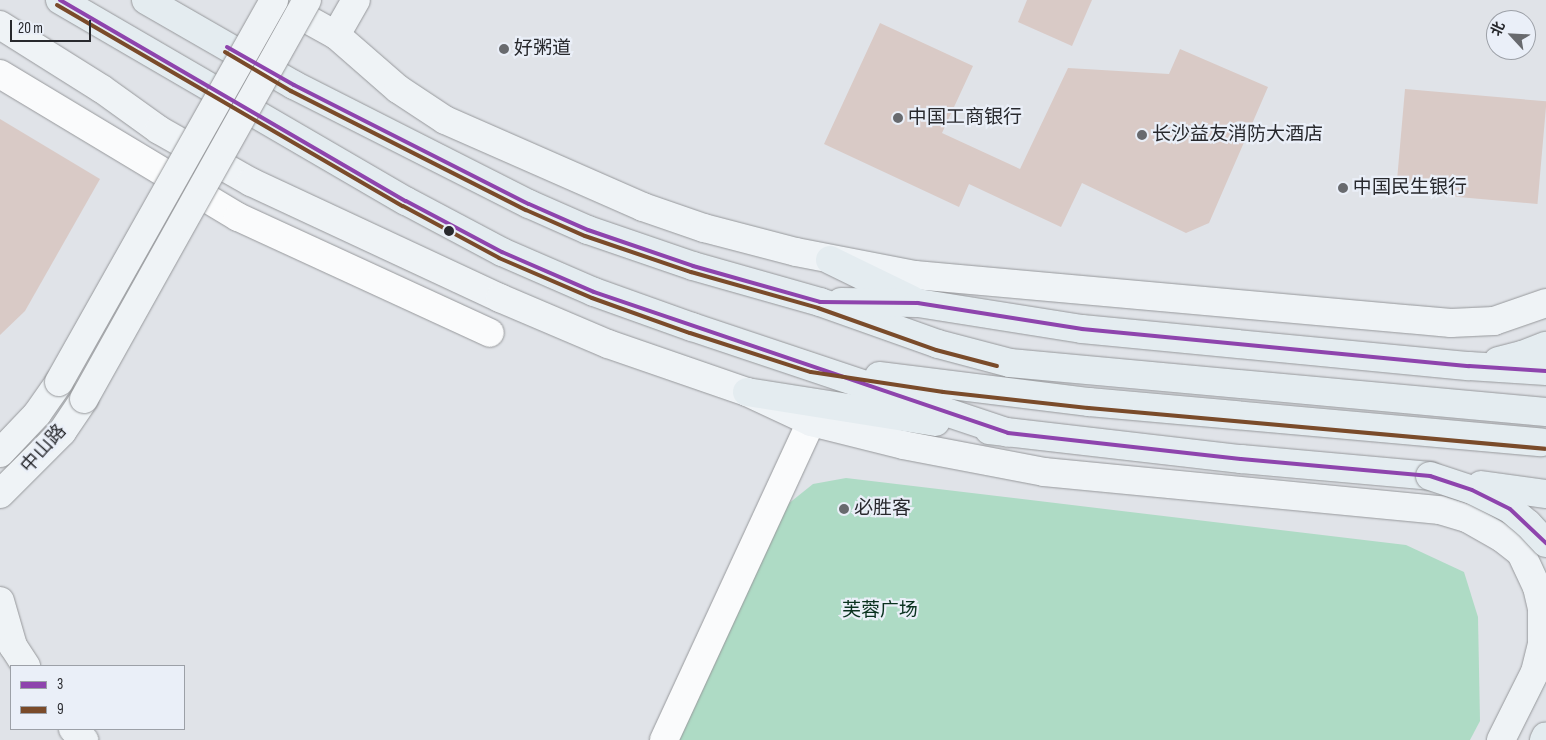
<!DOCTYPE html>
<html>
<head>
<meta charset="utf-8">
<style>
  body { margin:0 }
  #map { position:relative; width:1546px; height:740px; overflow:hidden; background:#e0e3e8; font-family:"Sofia Sans Condensed","Noto Sans SC",sans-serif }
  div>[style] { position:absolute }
  .green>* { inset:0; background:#aedbc5 }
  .building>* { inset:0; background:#d9cac6; transform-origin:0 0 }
  .roads { filter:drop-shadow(0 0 1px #96989b) drop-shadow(0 0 1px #96989b) }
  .street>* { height:28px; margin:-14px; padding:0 14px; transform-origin:14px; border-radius:14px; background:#fafbfc }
  .secondary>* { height:28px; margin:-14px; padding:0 14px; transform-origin:14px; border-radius:14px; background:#eff3f6 }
  .primary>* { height:28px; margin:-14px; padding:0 14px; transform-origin:14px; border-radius:14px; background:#e4ecf0 }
  .bridges { filter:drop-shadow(0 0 1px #96989b) drop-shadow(0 0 1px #96989b) }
  .secondary-bridge>* { height:28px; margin:-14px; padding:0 14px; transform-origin:14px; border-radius:14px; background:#eff3f6 }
  .primary-bridge>* { height:28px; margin:-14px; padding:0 14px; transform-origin:14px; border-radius:14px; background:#e4ecf0 }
  .bus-1>* { height:4px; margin:-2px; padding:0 2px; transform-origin:2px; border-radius:2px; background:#8e44ad }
  .bus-2>* { height:4px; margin:-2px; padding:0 2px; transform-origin:2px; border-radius:2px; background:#7a4b2a }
  .dots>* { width:14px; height:14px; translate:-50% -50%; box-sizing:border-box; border:2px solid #eaeff8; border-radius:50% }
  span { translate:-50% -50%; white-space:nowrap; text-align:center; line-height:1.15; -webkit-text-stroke:4.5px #eaeff8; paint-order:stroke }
  .poi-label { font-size:19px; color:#28292d }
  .left { translate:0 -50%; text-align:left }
  .street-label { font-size:19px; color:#28292d }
  .park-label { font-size:19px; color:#0a321f }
  .legend { position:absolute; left:10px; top:665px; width:175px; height:65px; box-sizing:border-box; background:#eaeff8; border:1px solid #9ca0a7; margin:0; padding:6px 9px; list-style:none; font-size:15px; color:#28292d }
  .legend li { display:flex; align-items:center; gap:10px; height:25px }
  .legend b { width:25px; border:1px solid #9ca0a7 }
  .north { position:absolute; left:1486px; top:10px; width:50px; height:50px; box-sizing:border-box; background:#eaeff8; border:1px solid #9ca0a7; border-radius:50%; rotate:295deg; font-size:14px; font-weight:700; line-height:20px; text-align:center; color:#28292d }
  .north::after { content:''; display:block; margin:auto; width:18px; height:22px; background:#686a6e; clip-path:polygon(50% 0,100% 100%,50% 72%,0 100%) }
  .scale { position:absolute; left:10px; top:20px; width:81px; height:22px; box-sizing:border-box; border:2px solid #28292d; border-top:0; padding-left:6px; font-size:15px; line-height:18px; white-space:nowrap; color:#28292d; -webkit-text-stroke:4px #eaeff8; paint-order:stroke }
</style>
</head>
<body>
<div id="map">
  <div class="green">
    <div style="clip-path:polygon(846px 478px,1406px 545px,1464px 572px,1478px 617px,1480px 721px,1470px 740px,675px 740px,788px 504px,813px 484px)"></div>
  </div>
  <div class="building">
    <div style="clip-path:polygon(1027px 0,1092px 0,1072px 46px,1018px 22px)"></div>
    <div style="clip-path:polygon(880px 23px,973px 66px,942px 133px,1020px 169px,1068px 68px,1169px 74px,1180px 49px,1268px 87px,1209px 223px,1186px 233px,1082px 183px,1061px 227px,969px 184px,959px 207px,824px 144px)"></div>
    <div style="left:1405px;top:89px;width:142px;height:103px;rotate:5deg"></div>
    <div style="clip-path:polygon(0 119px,100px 179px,25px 311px,0 335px)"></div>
  </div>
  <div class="roads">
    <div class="street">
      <div style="left:0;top:74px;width:278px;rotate:31deg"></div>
      <div style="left:238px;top:217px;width:277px;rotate:24.7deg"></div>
      <div style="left:664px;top:740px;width:350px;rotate:-65.2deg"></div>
    </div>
    <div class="secondary">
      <div style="left:278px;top:3px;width:66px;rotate:28.9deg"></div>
      <div style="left:336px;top:35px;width:82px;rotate:41.1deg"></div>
      <div style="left:398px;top:89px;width:56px;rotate:33.4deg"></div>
      <div style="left:445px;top:120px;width:216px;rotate:23.7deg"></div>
      <div style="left:643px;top:207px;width:65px;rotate:19deg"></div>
      <div style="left:704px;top:228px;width:95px;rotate:14.6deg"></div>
      <div style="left:796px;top:252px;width:121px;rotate:10.9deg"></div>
      <div style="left:915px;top:275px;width:538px;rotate:5.12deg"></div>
      <div style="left:1451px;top:323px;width:43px;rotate:-2.7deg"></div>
      <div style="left:1494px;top:321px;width:55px;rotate:-19.1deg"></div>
      <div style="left:0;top:25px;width:120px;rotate:32.1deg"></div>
      <div style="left:102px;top:89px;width:70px;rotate:35.7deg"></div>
      <div style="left:159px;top:130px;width:106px;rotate:29.5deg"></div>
      <div style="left:251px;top:182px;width:275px;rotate:25deg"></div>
      <div style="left:500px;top:298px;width:117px;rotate:23.1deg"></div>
      <div style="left:608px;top:344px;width:147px;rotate:19.1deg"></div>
      <div style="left:747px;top:392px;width:71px;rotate:25.1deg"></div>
      <div style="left:811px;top:422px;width:95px;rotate:14deg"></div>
      <div style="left:903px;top:445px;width:144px;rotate:10.8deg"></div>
      <div style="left:1044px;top:472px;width:398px;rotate:5.5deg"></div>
      <div style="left:1440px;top:510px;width:28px;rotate:17deg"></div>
      <div style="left:1467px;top:518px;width:40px;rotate:29.7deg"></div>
      <div style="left:1502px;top:538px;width:24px;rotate:38deg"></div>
      <div style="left:1521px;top:553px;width:38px;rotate:65deg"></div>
      <div style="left:1537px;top:587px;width:22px;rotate:77deg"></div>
      <div style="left:1542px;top:608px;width:36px;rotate:90deg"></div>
      <div style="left:1542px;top:644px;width:29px;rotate:104deg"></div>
      <div style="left:1535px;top:672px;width:76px;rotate:116.6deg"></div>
      <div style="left:336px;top:35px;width:40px;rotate:-60.3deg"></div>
      <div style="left:0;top:453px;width:54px;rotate:-46.5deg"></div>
      <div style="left:37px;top:414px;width:39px;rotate:-55deg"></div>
      <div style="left:0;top:494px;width:88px;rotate:-45deg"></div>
      <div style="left:62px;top:432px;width:40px;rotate:-56deg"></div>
      <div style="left:0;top:601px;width:47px;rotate:73.9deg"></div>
      <div style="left:13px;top:646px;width:24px;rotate:57deg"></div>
      <div style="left:73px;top:729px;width:16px;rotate:45deg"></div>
    </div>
    <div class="primary">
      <div style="left:60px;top:0;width:400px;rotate:30.2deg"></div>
      <div style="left:406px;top:201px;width:109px;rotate:28deg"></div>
      <div style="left:502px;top:252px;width:100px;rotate:23.5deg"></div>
      <div style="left:594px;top:292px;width:104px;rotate:19.7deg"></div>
      <div style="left:692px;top:327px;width:333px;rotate:18.5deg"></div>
      <div style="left:146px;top:0;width:171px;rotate:29.9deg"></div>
      <div style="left:294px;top:85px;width:263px;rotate:26.9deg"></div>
      <div style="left:529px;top:204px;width:64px;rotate:23.8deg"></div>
      <div style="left:588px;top:230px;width:111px;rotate:18.9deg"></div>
      <div style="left:693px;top:266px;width:132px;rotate:15.8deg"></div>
      <div style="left:820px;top:302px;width:125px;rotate:19.6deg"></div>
      <div style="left:938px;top:344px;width:74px;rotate:14.8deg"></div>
      <div style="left:1010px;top:363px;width:538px;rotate:5.22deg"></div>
      <div style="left:830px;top:260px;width:91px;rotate:26deg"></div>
      <div style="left:841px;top:302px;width:77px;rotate:0.7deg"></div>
      <div style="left:918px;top:303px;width:166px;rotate:9deg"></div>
      <div style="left:1082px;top:329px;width:389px;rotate:5.5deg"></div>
      <div style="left:1469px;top:366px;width:77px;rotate:3.7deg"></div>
      <div style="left:1498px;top:361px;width:25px;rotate:-14deg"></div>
      <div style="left:1522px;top:355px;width:26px;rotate:-21deg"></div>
      <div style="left:879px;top:376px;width:212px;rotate:7.1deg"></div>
      <div style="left:1089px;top:402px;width:454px;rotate:5.1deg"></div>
      <div style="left:747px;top:392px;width:191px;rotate:9deg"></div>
      <div style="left:989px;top:430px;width:254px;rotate:6.6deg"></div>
      <div style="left:1241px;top:459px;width:190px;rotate:5.1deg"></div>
      <div style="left:1544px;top:740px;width:4px;rotate:-63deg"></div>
    </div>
  </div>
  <div class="bridges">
    <div class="secondary-bridge">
      <div style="left:59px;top:382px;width:438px;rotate:-60.6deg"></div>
      <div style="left:84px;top:399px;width:457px;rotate:-60.8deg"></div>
    </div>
    <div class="primary-bridge">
      <div style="left:1430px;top:476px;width:44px;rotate:18.4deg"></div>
      <div style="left:1472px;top:490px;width:42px;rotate:26.6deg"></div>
      <div style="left:1510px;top:509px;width:23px;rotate:40deg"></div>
      <div style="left:1528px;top:524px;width:26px;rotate:47deg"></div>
      <div style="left:1481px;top:485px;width:66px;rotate:7.9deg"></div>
    </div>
  </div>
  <div class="bus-1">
    <div style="left:60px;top:0;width:400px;rotate:30.2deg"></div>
    <div style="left:406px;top:201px;width:109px;rotate:28deg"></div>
    <div style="left:502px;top:252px;width:100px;rotate:23.5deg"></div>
    <div style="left:594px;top:292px;width:437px;rotate:18.8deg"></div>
    <div style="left:1008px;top:433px;width:234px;rotate:6.4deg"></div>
    <div style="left:1241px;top:459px;width:190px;rotate:5.1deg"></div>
    <div style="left:1430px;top:476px;width:44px;rotate:18.4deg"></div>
    <div style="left:1472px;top:490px;width:42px;rotate:26.6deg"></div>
    <div style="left:1510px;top:509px;width:50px;rotate:43.4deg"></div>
    <div style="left:227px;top:47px;width:77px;rotate:29.6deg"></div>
    <div style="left:294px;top:85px;width:263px;rotate:26.9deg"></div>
    <div style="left:529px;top:204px;width:64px;rotate:23.8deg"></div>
    <div style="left:588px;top:230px;width:111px;rotate:18.9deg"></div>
    <div style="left:693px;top:266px;width:132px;rotate:15.8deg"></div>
    <div style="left:820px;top:302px;width:98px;rotate:0.6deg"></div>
    <div style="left:918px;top:303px;width:166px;rotate:9deg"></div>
    <div style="left:1082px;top:329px;width:389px;rotate:5.5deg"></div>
    <div style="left:1469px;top:366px;width:77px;rotate:3.7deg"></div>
  </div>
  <div class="bus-2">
    <div style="left:57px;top:5px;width:400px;rotate:30.2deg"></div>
    <div style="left:403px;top:206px;width:109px;rotate:28.4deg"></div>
    <div style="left:499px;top:258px;width:101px;rotate:23.3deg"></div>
    <div style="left:592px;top:298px;width:104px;rotate:19.7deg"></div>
    <div style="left:690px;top:333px;width:127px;rotate:17.9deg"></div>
    <div style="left:811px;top:372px;width:134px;rotate:8.6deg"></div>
    <div style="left:943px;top:392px;width:146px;rotate:6.3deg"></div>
    <div style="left:1088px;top:408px;width:459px;rotate:5.1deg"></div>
    <div style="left:225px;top:52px;width:77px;rotate:30.6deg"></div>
    <div style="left:291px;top:91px;width:263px;rotate:26.9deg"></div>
    <div style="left:526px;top:210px;width:64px;rotate:23.8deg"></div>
    <div style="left:585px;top:236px;width:112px;rotate:18.8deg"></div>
    <div style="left:691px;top:272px;width:132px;rotate:15.8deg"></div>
    <div style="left:818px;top:308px;width:125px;rotate:19.6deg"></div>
    <div style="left:936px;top:350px;width:63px;rotate:14.7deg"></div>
  </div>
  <div class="dots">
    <div style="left:504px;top:49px;background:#686a6e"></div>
    <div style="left:898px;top:118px;background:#686a6e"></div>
    <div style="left:1142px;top:135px;background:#686a6e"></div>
    <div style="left:1343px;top:188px;background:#686a6e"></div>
    <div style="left:449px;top:231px;background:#28292d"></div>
    <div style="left:844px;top:509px;background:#686a6e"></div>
  </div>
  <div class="poi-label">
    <span class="left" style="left:514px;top:49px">好粥道</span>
    <span class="left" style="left:908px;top:118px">中国工商银行</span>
    <span class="left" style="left:1152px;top:135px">长沙益友消防大酒店</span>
    <span class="left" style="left:1353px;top:188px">中国民生银行</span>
    <span class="left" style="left:854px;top:509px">必胜客</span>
  </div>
  <div class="street-label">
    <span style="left:44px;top:449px;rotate:-48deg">中山路</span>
  </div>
  <div class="park-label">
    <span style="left:880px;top:611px">芙蓉广场</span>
  </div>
  <ul class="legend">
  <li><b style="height:6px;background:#8e44ad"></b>3</li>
  <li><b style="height:6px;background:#7a4b2a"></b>9</li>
  </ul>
  <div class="north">北</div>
  <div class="scale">20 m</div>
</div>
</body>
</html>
